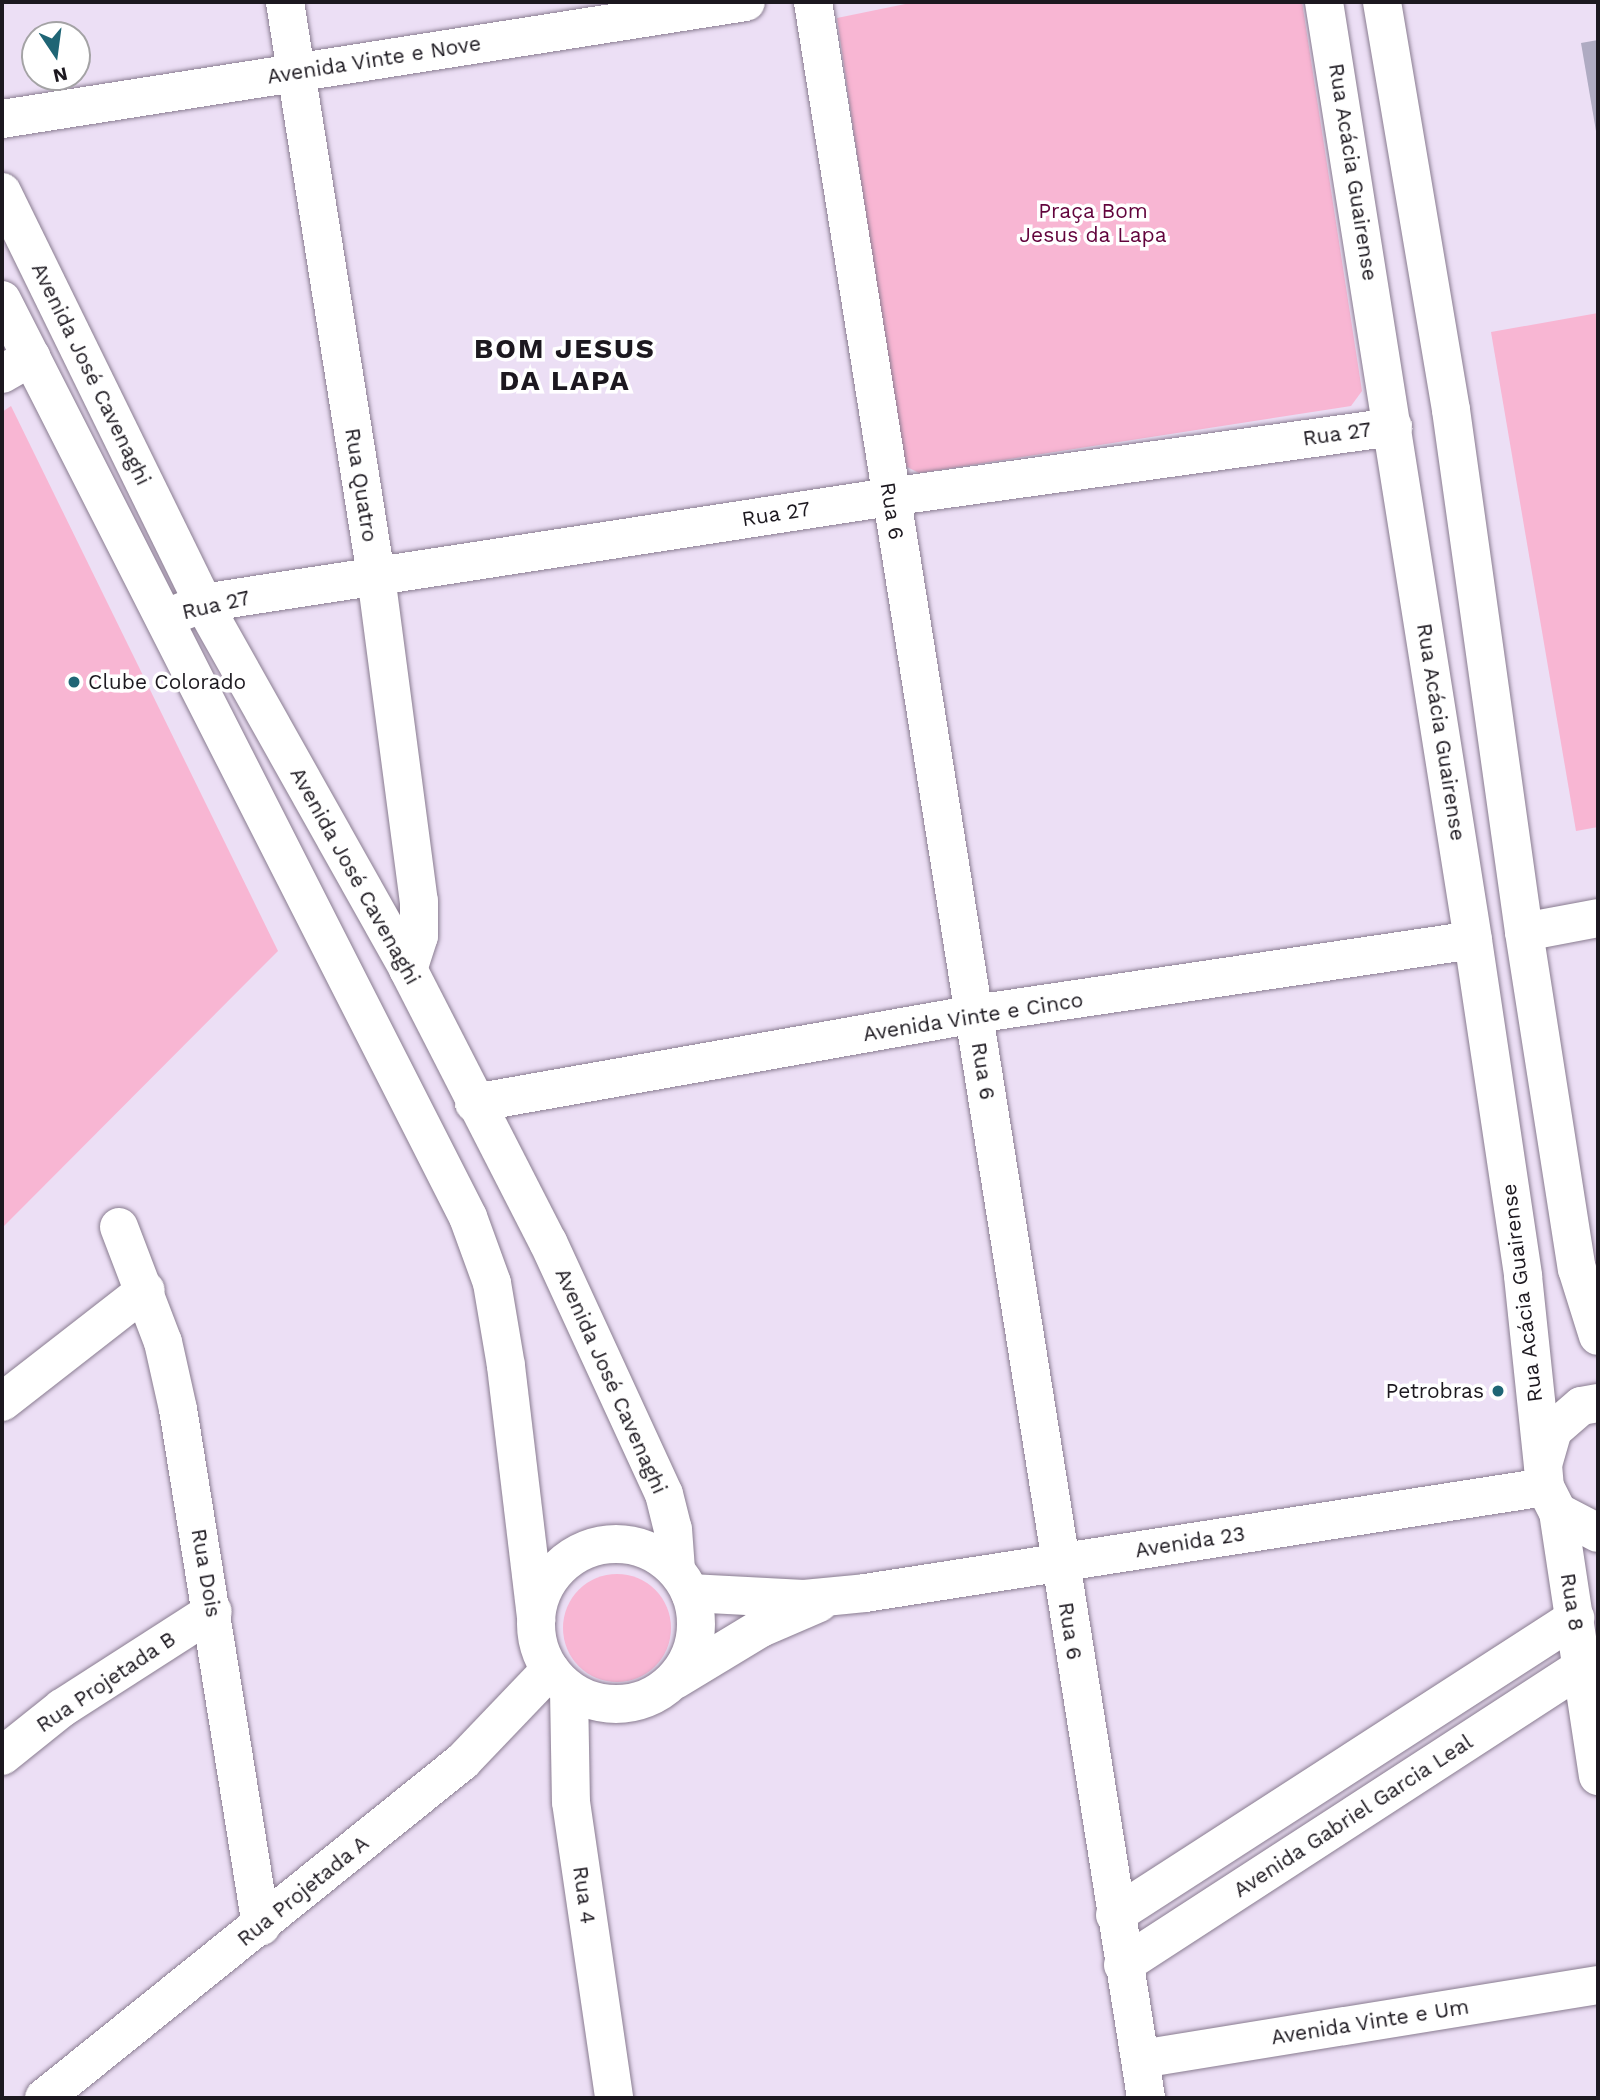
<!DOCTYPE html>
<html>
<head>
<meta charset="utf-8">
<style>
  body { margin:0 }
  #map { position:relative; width:1600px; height:2100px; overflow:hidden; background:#ecdff5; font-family:"Work Sans",sans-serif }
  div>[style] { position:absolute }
  .green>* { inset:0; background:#f8b6d3 }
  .round { border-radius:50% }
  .building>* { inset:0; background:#afabc2 }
  .roads { filter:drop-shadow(0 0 2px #897c90) drop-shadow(0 0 2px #897c90) }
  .minor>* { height:38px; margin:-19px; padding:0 19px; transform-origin:19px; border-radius:19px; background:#fff }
  .minor>.ring { margin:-19px; padding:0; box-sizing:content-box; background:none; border:38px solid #fff; border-radius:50% }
  .dots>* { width:19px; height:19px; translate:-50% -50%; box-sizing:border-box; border:4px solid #fff; border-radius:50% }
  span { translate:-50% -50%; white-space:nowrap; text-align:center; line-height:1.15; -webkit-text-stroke:7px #fff; paint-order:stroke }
  .street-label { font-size:21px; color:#1c181f }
  .park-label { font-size:21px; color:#62033c }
  .poi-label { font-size:21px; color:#1c181f }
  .left { translate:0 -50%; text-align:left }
  .right { translate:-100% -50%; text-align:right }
  .district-label { font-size:28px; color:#1c181f; font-weight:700; letter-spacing:2px }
  .frame { position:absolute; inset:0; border:4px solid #1c181f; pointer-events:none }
  .north { position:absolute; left:21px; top:21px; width:70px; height:70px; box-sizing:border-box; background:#fff; border:2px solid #a4a3a5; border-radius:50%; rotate:167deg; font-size:19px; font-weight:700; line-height:28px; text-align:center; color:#1c181f }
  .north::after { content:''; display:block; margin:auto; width:24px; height:32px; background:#1f6575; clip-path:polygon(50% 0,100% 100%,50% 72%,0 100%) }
</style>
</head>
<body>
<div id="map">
  <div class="green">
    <div style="clip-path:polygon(915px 2px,1302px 2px,1362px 391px,1351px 406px,919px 473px,903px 465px,837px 18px)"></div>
    <div style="clip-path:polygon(1598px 313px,1598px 827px,1576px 831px,1491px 332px)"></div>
    <div style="clip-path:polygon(11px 406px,278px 951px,2px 1228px,2px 412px)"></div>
    <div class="round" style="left:563px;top:1574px;width:108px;height:108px"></div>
  </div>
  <div class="building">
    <div style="clip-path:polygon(1598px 40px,1598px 137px,1597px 137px,1581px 43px)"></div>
  </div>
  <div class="roads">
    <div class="minor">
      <div style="left:285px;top:2px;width:581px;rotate:80.99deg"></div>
      <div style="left:376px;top:576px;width:328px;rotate:82.5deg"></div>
      <div style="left:419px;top:901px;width:35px;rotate:90deg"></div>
      <div style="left:419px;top:936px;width:35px;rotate:108deg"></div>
      <div style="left:813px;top:2px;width:2122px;rotate:80.97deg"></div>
      <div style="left:1324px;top:2px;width:950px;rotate:80.97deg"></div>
      <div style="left:1473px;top:940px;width:340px;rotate:81.5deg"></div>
      <div style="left:1523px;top:1276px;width:190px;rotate:84deg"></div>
      <div style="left:1382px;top:2px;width:414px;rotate:80.4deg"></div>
      <div style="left:1451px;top:410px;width:527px;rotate:82.04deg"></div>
      <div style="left:1524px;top:932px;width:341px;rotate:81.1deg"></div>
      <div style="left:1577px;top:1269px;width:70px;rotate:72.6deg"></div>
      <div style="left:2px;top:119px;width:753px;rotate:-8.94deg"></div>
      <div style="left:2px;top:192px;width:458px;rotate:63.9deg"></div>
      <div style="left:203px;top:603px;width:420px;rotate:60.7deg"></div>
      <div style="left:408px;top:969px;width:307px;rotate:62.9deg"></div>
      <div style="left:548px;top:1242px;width:277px;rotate:65.3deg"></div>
      <div style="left:664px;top:1494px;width:36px;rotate:76deg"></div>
      <div style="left:673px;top:1529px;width:41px;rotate:85.8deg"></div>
      <div style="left:2px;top:300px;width:1029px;rotate:63.06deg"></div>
      <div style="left:468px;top:1217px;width:70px;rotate:70deg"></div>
      <div style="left:492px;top:1283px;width:84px;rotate:80.4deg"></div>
      <div style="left:506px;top:1366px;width:255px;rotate:83.2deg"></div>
      <div style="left:2px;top:374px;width:34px;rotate:-30deg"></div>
      <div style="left:181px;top:612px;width:24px;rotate:-22deg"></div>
      <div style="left:203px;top:603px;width:694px;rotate:-8.78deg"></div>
      <div style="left:889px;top:497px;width:509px;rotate:-7.91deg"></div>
      <div style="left:1524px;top:932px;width:75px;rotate:-10.7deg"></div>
      <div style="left:474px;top:1103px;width:509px;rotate:-10.07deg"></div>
      <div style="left:975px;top:1014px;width:503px;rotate:-8.45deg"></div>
      <div style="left:119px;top:1227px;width:123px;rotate:69.1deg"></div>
      <div style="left:163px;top:1342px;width:69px;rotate:77.4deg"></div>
      <div style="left:178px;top:1409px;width:524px;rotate:80.88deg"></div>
      <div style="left:2px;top:1402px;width:182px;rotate:-37.9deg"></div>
      <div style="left:1598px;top:1403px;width:17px;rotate:170deg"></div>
      <div style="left:1581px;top:1406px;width:37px;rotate:139deg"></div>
      <div style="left:1553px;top:1430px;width:36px;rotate:106deg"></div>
      <div style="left:1543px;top:1465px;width:22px;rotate:85deg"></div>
      <div style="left:1545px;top:1487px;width:28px;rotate:63deg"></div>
      <div style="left:1558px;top:1512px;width:45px;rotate:27.7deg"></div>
      <div style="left:1558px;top:1512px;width:267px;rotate:81.4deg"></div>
      <div class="ring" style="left:536px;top:1544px;width:122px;height:122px"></div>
      <div style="left:690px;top:1593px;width:114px;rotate:3deg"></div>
      <div style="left:804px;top:1599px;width:61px;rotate:-5.6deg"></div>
      <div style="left:865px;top:1593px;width:688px;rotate:-8.86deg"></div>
      <div style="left:675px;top:1680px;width:100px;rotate:-31.2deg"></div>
      <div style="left:761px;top:1628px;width:63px;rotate:-23.3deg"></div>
      <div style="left:569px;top:1690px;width:112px;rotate:89deg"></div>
      <div style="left:571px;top:1802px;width:299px;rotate:81.7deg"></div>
      <div style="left:2px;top:1756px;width:77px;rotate:-38.7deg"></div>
      <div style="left:62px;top:1708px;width:179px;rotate:-32.7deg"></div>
      <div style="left:1115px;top:1915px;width:548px;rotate:-32.85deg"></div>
      <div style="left:1123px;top:1965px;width:547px;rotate:-32.99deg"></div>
      <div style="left:1141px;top:2059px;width:463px;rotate:-9.2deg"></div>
      <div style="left:44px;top:2098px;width:538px;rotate:-38.81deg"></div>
      <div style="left:463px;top:1761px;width:126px;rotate:-46.3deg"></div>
    </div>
  </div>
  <div class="dots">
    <div style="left:74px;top:682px;background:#1f6575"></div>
    <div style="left:1498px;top:1391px;background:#1f6575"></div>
  </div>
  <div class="street-label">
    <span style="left:374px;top:60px;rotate:-9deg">Avenida Vinte e Nove</span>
    <span style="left:1353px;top:172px;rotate:81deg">Rua Acácia Guairense</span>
    <span style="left:91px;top:374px;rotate:64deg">Avenida José Cavenaghi</span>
    <span style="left:1337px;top:434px;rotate:-8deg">Rua 27</span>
    <span style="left:361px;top:485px;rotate:81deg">Rua Quatro</span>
    <span style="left:892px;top:511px;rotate:81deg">Rua 6</span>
    <span style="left:776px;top:514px;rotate:-9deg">Rua 27</span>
    <span style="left:216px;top:605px;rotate:-13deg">Rua 27</span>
    <span style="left:1441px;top:732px;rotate:81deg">Rua Acácia Guairense</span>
    <span style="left:355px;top:876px;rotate:61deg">Avenida José Cavenaghi</span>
    <span style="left:973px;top:1017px;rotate:-9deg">Avenida Vinte e Cinco</span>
    <span style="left:983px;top:1071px;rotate:81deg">Rua 6</span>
    <span style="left:1522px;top:1293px;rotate:-97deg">Rua Acácia Guairense</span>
    <span style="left:611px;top:1381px;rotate:66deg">Avenida José Cavenaghi</span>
    <span style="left:1190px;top:1542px;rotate:-9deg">Avenida 23</span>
    <span style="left:206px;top:1573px;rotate:80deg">Rua Dois</span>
    <span style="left:1572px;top:1602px;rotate:81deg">Rua 8</span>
    <span style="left:1070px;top:1631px;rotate:81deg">Rua 6</span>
    <span style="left:106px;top:1682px;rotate:-34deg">Rua Projetada B</span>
    <span style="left:1353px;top:1816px;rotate:-33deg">Avenida Gabriel Garcia Leal</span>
    <span style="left:303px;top:1891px;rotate:-39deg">Rua Projetada A</span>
    <span style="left:584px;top:1895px;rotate:82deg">Rua 4</span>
    <span style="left:1370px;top:2022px;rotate:-9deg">Avenida Vinte e Um</span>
  </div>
  <div class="park-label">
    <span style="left:1093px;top:223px">Praça Bom<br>Jesus da Lapa</span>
  </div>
  <div class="poi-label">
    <span class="left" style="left:88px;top:682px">Clube Colorado</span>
    <span class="right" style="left:1484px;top:1391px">Petrobras</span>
  </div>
  <div class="district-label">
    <span style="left:565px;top:365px">BOM JESUS<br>DA LAPA</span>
  </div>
  <div class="frame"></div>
  <div class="north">N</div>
</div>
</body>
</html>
